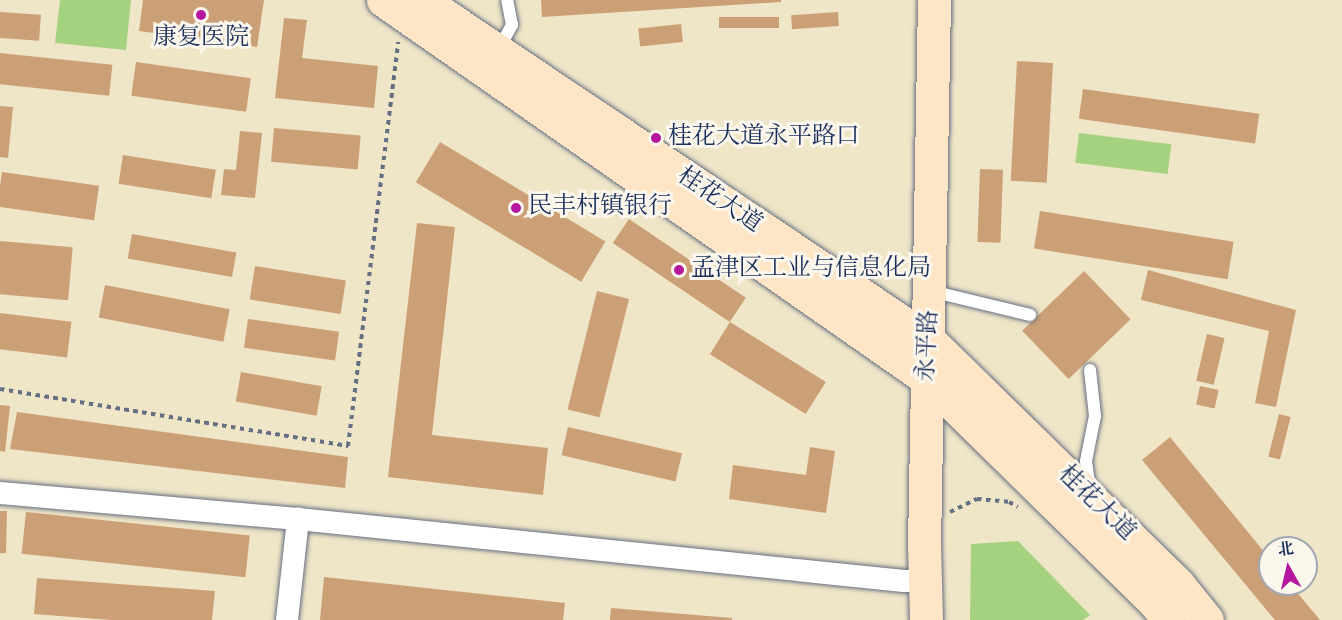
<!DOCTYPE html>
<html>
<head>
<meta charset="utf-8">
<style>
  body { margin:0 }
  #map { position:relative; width:1342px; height:620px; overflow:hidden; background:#efe5c7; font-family:"Old Standard TT","Noto Serif SC",serif }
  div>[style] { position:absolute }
  .green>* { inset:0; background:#a5d27f; transform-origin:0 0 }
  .building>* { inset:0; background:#cca077; transform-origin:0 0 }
  .path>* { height:4px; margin-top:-2px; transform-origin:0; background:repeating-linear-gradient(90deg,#656f83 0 4.5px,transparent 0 9px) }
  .roads { filter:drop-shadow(0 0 2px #656f83) drop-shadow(0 0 2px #656f83) }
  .service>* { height:12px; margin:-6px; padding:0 6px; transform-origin:6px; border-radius:6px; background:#fff }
  .minor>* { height:22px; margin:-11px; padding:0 11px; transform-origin:11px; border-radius:11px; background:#fff }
  .secondary>* { height:33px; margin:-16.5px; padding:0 16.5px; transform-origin:16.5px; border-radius:16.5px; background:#fde5c5 }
  .dots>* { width:16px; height:16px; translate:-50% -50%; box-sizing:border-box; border:3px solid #fbf7ec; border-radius:50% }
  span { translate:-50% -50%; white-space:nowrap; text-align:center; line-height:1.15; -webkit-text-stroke:6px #fbf7ec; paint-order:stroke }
  .poi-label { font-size:24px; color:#1b2f5e }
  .left { translate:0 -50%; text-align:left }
  .street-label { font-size:24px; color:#1b2f5e }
  .north { position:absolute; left:1258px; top:536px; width:60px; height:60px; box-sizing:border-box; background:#fbf7ec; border:2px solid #a1a7b3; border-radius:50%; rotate:352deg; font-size:16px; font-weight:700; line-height:24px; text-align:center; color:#1b2f5e }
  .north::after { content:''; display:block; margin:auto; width:21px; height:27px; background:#b5179e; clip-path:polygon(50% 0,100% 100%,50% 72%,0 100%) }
</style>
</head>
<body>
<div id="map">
  <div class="green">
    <div style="clip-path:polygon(60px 0,131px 0,126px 50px,55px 43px)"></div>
    <div style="left:1079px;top:133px;width:93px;height:30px;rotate:7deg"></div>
    <div style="clip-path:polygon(1018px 541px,1090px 615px,1083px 620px,970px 620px,971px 544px)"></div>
  </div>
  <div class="building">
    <div style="clip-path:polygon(143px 0,264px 0,257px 47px,139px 31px)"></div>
    <div style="clip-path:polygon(541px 0,781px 0,781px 2px,542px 17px)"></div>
    <div style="left:0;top:12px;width:41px;height:26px;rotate:4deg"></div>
    <div style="left:838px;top:12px;width:14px;height:47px;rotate:86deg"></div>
    <div style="left:779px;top:17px;width:11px;height:60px;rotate:90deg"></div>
    <div style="clip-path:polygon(284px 18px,307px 20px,302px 58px,378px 66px,374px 108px,275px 98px)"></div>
    <div style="left:681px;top:24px;width:18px;height:43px;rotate:84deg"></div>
    <div style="left:0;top:53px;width:113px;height:31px;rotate:6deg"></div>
    <div style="left:1017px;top:61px;width:36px;height:120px;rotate:3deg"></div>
    <div style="left:136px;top:62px;width:116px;height:34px;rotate:8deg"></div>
    <div style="left:1083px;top:89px;width:178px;height:30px;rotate:8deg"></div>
    <div style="clip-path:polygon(0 106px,13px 107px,8px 158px,0 157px)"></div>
    <div style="left:274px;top:128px;width:87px;height:34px;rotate:5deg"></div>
    <div style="clip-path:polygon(240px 131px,262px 133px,255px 198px,221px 195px,224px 169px,236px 170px)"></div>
    <div style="left:440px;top:142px;width:193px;height:47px;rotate:31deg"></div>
    <div style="left:123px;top:155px;width:94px;height:29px;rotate:9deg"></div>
    <div style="left:980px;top:169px;width:23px;height:73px;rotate:2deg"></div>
    <div style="left:2px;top:172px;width:98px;height:35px;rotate:8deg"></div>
    <div style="left:1040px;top:211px;width:196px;height:38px;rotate:9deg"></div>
    <div style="left:629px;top:219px;width:141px;height:29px;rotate:34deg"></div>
    <div style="clip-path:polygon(417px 223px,455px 227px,432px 435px,548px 448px,543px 495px,388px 477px)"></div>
    <div style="left:132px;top:234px;width:106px;height:25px;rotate:10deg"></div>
    <div style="left:0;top:241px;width:73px;height:53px;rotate:5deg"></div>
    <div style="left:255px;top:266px;width:92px;height:34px;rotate:9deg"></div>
    <div style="clip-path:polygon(1148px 270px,1296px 310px,1276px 407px,1255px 403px,1269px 331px,1141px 300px)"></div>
    <div style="left:1084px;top:271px;width:67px;height:86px;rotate:46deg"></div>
    <div style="left:105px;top:285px;width:127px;height:33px;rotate:11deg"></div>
    <div style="left:597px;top:291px;width:33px;height:122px;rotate:14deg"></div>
    <div style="left:0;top:313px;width:72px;height:36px;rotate:7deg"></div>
    <div style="left:248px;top:319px;width:92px;height:29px;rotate:8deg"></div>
    <div style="left:730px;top:322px;width:113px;height:38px;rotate:32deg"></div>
    <div style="left:1207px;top:334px;width:18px;height:48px;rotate:13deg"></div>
    <div style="left:241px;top:372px;width:82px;height:30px;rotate:10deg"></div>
    <div style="left:1200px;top:386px;width:19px;height:19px;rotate:12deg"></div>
    <div style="clip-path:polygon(0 405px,10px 406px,5px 452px,0 451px)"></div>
    <div style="clip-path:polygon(17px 412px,348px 457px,345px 488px,10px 449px)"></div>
    <div style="left:1279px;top:414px;width:12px;height:44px;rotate:14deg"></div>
    <div style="left:568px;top:427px;width:117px;height:29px;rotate:13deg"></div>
    <div style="clip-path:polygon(1170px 437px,1270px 559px,1270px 584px,1290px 584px,1320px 620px,1275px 620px,1142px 460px)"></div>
    <div style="clip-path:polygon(810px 447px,835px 451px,826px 513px,729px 499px,733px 465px,806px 475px)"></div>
    <div style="clip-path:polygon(0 511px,7px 511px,6px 553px,0 553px)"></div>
    <div style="left:26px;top:512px;width:225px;height:42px;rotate:6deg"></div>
    <div style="clip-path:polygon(324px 577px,565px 603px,563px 620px,320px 620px)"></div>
    <div style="clip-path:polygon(37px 578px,215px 591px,212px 620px,111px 620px,34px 614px)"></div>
    <div style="clip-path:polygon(611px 608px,732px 618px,732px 620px,610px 620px)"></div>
  </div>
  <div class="path">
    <div style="left:0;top:389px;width:353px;rotate:9.3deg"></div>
    <div style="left:348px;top:446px;width:407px;rotate:-82.9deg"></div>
    <div style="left:950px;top:512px;width:30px;rotate:-26deg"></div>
    <div style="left:977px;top:499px;width:32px;rotate:5deg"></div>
    <div style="left:1009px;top:502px;width:10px;rotate:29deg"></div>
  </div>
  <div class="roads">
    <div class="service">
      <div style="left:498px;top:51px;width:30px;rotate:-62deg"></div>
      <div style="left:512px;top:25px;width:25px;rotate:-101deg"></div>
      <div style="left:931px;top:291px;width:102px;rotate:13.6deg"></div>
      <div style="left:1090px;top:370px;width:46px;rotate:83.8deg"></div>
      <div style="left:1095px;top:416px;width:46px;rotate:101.3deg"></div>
      <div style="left:1086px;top:461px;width:27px;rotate:82deg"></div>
    </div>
    <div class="minor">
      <div style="left:0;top:493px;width:299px;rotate:5deg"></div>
      <div style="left:287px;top:620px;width:102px;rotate:-83.8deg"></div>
      <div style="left:298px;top:519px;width:609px;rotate:5.84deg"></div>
      <div style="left:904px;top:581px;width:21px"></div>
    </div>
    <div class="secondary">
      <div style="left:383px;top:0;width:663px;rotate:34.86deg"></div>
      <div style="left:927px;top:379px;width:320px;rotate:44.5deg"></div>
      <div style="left:1155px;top:603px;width:22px;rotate:51deg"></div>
      <div style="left:422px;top:0;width:610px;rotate:33.85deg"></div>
      <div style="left:929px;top:340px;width:349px;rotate:44.4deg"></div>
      <div style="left:1178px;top:584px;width:46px;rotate:51.1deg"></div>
      <div style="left:926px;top:620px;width:74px;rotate:-91.5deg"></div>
      <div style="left:924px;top:546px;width:546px;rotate:-88.95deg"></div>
    </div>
  </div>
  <div class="dots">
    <div style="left:201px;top:15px;background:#b5179e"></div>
    <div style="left:656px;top:138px;background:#b5179e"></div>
    <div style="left:516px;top:208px;background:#b5179e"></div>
    <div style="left:679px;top:270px;background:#b5179e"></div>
  </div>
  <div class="poi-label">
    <span style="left:201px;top:39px">康复医院</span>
    <span class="left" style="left:668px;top:138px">桂花大道永平路口</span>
    <span class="left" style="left:528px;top:208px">民丰村镇银行</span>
    <span class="left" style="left:691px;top:270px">孟津区工业与信息化局</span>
  </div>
  <div class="street-label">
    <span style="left:719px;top:201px;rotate:34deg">桂花大道</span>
    <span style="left:929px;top:346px;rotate:-87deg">永平路</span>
    <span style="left:1096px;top:504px;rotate:44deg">桂花大道</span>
  </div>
  <div class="north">北</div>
</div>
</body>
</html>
